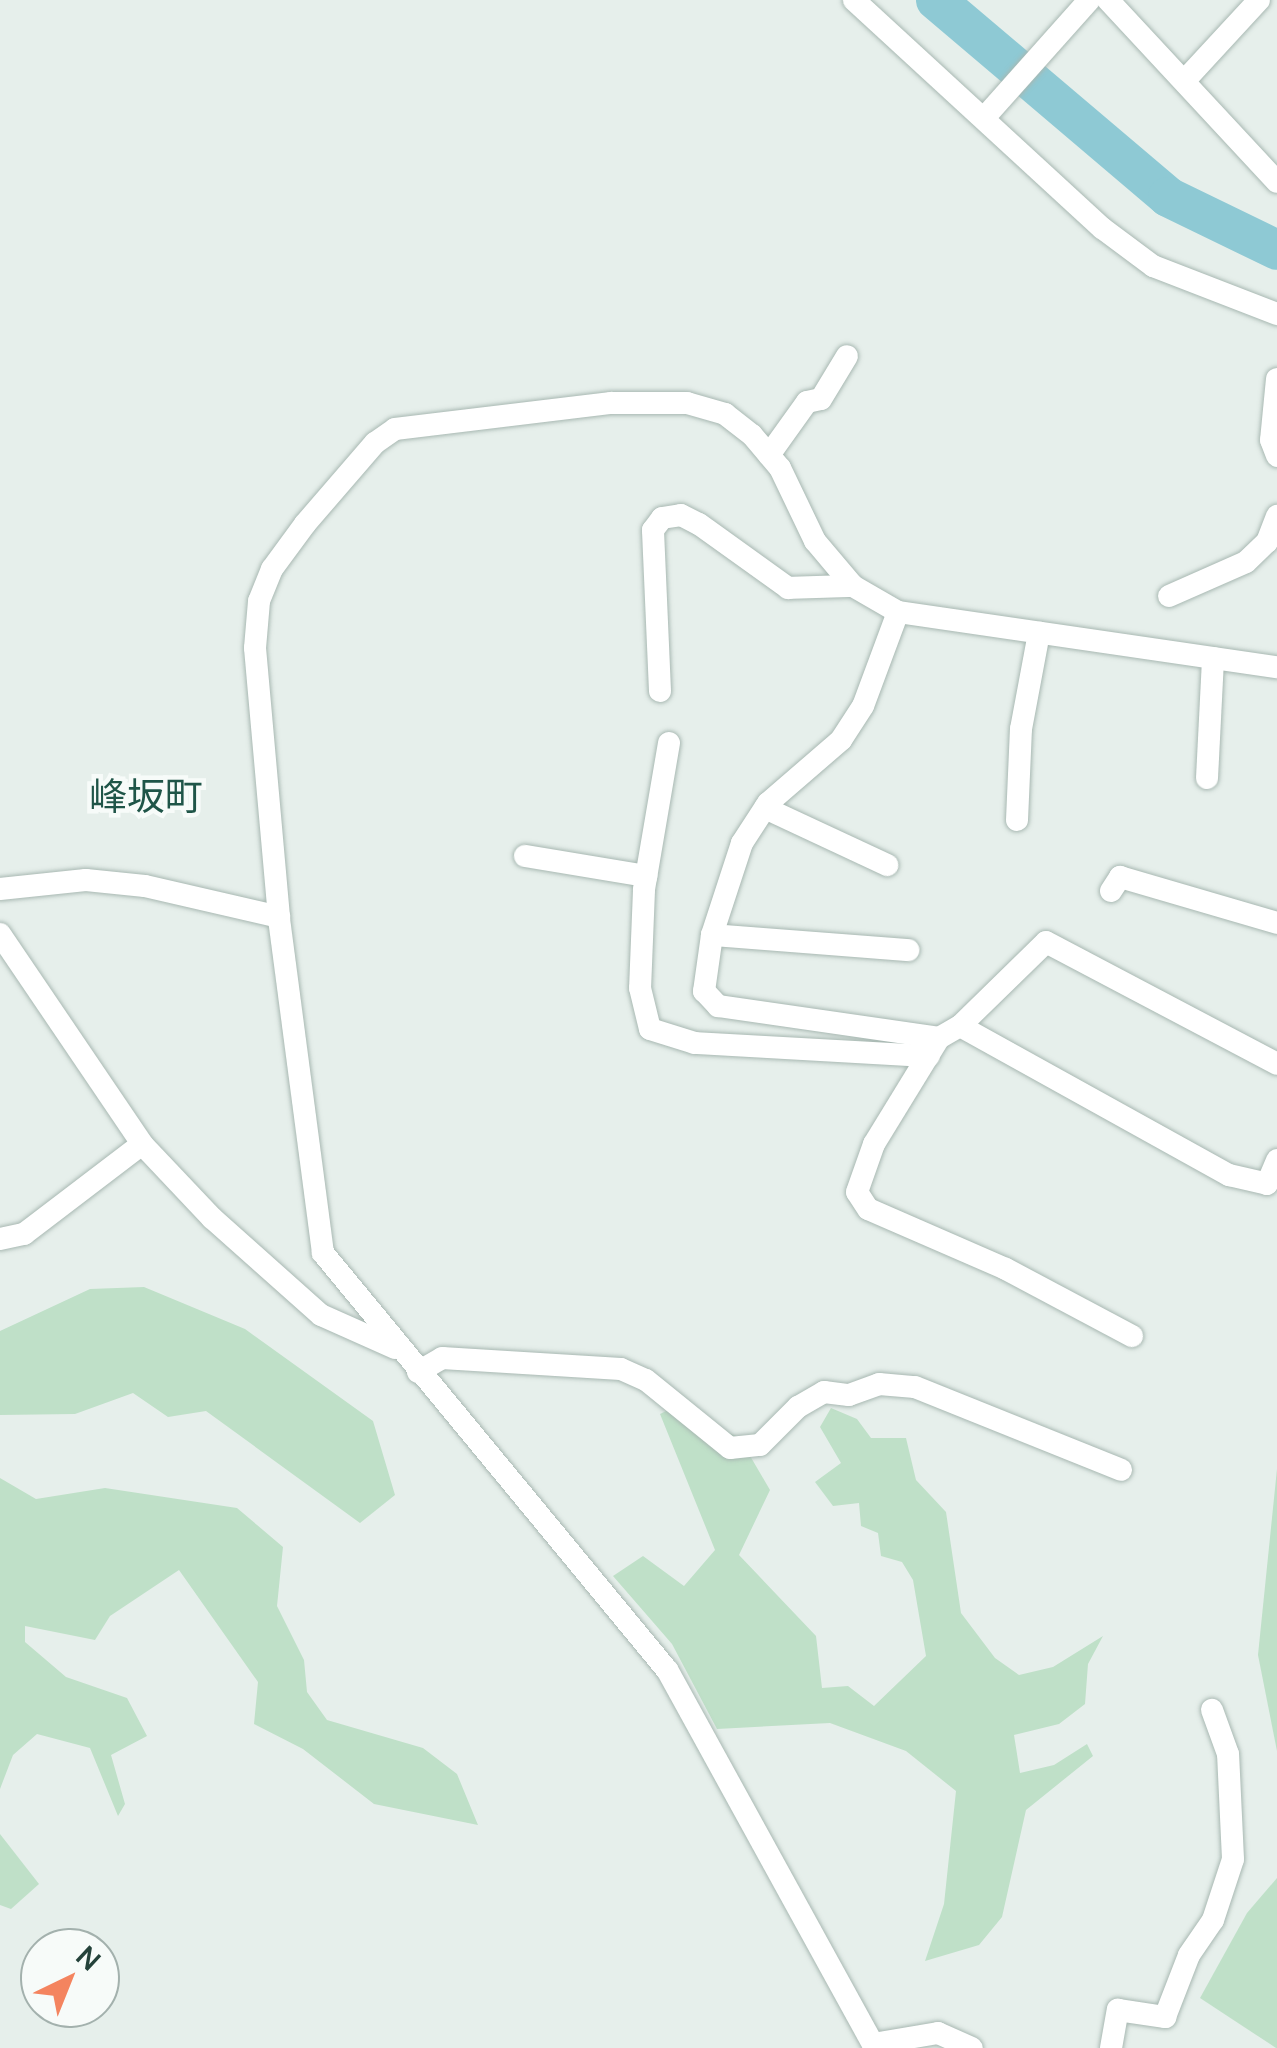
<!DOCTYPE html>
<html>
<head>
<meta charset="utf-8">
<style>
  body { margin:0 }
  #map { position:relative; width:1277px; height:2048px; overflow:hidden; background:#e6efeb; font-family:Manrope,"Noto Sans JP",sans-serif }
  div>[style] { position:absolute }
  .green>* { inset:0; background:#bfe0c8 }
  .river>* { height:40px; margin:-20px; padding:0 20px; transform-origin:20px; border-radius:20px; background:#8ec9d4 }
  .roads { filter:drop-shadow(0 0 2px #a8b8b2) drop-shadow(0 0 2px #a8b8b2) }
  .minor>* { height:22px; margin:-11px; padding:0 11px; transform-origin:11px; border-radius:11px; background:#fff }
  span { translate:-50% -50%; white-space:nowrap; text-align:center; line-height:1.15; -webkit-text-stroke:9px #f7fbf9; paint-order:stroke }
  .quarter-label { font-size:38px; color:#1f5548 }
  .north { position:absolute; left:20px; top:1928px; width:100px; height:100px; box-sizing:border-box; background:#f7fbf9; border:2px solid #a3b1ad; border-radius:50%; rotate:43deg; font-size:28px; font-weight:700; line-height:40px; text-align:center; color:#24423a }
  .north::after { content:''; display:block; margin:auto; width:35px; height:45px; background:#f4845f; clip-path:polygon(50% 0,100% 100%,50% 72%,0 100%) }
</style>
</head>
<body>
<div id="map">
  <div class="green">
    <div style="clip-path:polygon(144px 1287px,245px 1329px,373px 1421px,395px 1495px,360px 1523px,206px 1411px,168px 1417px,133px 1393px,75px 1414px,0 1415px,0 1331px,90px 1289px)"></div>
    <div style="clip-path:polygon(831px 1408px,857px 1419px,871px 1438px,906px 1438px,916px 1480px,946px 1512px,961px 1613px,995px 1658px,1019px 1675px,1053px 1667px,1103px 1636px,1088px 1664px,1085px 1704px,1059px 1724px,1014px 1735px,1020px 1773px,1054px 1765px,1087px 1744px,1093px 1756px,1026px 1810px,1002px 1917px,979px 1945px,925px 1961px,944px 1904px,956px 1791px,906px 1751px,830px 1723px,717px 1729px,672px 1644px,613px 1576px,643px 1556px,684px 1586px,715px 1550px,660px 1414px,670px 1409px,739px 1437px,770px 1490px,739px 1555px,816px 1636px,822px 1688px,848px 1686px,874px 1706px,926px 1656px,913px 1580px,902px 1562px,881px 1556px,878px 1533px,861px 1526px,859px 1503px,833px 1506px,815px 1482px,841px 1463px,820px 1427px)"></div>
    <div style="clip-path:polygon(1277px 1469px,1277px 1751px,1258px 1655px)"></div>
    <div style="clip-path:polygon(0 1478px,36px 1499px,105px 1488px,237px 1508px,283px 1547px,277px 1606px,304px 1660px,307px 1692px,327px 1720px,423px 1748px,457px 1774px,478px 1825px,374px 1804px,303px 1749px,254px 1724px,258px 1682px,179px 1570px,110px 1616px,95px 1640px,25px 1626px,25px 1642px,66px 1677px,127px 1698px,147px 1736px,111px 1755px,125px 1804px,118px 1816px,90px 1748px,37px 1734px,13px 1755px,0 1789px)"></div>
    <div style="clip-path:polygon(0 1834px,39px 1884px,11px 1909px,0 1905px)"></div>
    <div style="clip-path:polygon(1277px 1878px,1277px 2048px,1276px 2048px,1200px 1998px,1247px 1913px)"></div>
  </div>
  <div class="river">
    <div style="left:936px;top:0;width:304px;rotate:40.3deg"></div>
    <div style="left:1168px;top:197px;width:121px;rotate:25.9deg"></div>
  </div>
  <div class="roads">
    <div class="minor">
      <div style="left:854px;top:0;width:337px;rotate:42.6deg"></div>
      <div style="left:1102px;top:228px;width:64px;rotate:36.7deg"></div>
      <div style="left:1153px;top:266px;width:133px;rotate:21.2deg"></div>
      <div style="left:1108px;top:0;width:248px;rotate:47.1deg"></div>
      <div style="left:1187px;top:78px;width:106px;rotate:-47.3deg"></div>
      <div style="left:984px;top:118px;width:158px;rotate:-48.3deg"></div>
      <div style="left:1277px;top:379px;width:61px;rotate:95.6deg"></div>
      <div style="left:1271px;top:440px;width:17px;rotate:69deg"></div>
      <div style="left:769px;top:455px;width:65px;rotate:-54.4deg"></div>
      <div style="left:807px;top:402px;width:14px;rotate:-12deg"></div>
      <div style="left:821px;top:399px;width:50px;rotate:-58.8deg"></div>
      <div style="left:1169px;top:596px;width:84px;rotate:-23.8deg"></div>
      <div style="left:1246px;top:562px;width:29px;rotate:-44deg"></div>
      <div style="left:1267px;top:542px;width:28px;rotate:-69deg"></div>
      <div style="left:898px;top:612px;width:100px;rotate:110.4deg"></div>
      <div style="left:863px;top:706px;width:40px;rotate:122.9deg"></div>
      <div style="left:841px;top:740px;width:96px;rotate:139.2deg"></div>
      <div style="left:768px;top:803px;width:48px;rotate:123deg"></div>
      <div style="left:742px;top:843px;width:97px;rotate:108.1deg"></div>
      <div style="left:712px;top:935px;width:57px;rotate:98.1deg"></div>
      <div style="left:704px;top:991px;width:21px;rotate:47deg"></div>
      <div style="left:718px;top:1006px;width:223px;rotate:8.2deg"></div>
      <div style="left:660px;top:691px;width:161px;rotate:-92.5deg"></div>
      <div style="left:653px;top:530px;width:15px;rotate:-53deg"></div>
      <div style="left:662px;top:518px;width:19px;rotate:-9deg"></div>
      <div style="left:681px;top:515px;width:20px;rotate:27deg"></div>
      <div style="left:699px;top:524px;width:110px;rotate:35.7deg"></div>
      <div style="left:788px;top:588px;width:65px;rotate:-1.8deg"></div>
      <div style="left:669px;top:743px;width:149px;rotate:99.7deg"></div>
      <div style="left:644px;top:890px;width:98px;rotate:92.3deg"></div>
      <div style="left:640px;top:988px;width:42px;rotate:76.3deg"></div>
      <div style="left:650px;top:1029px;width:47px;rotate:17.3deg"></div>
      <div style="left:695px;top:1043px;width:234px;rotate:3.2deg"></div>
      <div style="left:1207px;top:778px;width:120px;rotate:-87.1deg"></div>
      <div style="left:765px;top:808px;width:135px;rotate:25deg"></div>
      <div style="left:1017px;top:820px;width:91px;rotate:-87.5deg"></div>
      <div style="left:1021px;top:729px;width:98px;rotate:-79.4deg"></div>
      <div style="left:525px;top:856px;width:123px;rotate:9.4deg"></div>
      <div style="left:0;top:889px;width:86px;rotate:-6deg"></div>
      <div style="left:86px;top:880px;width:59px;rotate:5.8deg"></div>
      <div style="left:145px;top:886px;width:138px;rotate:13deg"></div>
      <div style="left:1111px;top:891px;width:17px;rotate:-57deg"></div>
      <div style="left:1120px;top:877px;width:164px;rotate:16.3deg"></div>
      <div style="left:0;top:934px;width:254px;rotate:55.9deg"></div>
      <div style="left:142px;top:1144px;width:102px;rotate:46.6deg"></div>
      <div style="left:212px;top:1218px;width:146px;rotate:41.7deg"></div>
      <div style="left:321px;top:1315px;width:81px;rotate:24deg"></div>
      <div style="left:712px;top:935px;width:197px;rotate:4.4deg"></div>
      <div style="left:960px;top:1026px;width:308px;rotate:29deg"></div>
      <div style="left:1229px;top:1175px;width:39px;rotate:13deg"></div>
      <div style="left:1267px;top:1184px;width:26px;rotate:-67deg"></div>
      <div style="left:0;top:1239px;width:25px;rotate:-12deg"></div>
      <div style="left:24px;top:1234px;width:148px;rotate:-37.3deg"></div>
      <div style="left:1132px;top:1336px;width:143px;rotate:-152deg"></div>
      <div style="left:1006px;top:1269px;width:150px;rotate:-156.5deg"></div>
      <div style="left:868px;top:1209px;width:20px;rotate:-123deg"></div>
      <div style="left:857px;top:1192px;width:51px;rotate:-70.5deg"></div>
      <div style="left:874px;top:1144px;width:124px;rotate:-58.5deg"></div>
      <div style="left:939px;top:1038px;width:24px;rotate:-30deg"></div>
      <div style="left:960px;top:1026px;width:120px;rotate:-44.3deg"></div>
      <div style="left:1046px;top:942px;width:261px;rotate:27.8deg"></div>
      <div style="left:418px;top:1372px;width:28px;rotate:-30deg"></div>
      <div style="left:442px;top:1358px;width:179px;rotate:3.5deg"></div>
      <div style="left:621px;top:1369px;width:27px;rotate:24deg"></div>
      <div style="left:646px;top:1380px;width:108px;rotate:39deg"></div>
      <div style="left:730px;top:1448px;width:30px;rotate:-6deg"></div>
      <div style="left:760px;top:1445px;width:54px;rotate:-45deg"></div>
      <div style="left:798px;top:1407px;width:30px;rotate:-30deg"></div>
      <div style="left:824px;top:1392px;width:25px;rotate:7deg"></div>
      <div style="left:849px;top:1395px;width:32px;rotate:-20deg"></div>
      <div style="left:879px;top:1384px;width:36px;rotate:5deg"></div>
      <div style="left:915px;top:1387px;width:222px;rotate:21.9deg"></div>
      <div style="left:873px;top:2044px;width:66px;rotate:-9.6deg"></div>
      <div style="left:938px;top:2033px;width:37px;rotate:24deg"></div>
      <div style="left:875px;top:2048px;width:431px;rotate:-118.8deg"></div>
      <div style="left:667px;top:1670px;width:541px;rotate:-129.52deg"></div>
      <div style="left:323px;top:1253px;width:339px;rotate:-97.5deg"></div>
      <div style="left:279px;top:917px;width:270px;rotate:-95.1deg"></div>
      <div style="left:255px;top:648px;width:47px;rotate:-85.1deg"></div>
      <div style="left:259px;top:601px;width:35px;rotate:-68deg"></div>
      <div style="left:272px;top:569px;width:56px;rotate:-53.7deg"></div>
      <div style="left:305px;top:524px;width:107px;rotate:-49.2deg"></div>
      <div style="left:375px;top:443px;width:24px;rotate:-35deg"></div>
      <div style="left:395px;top:429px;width:218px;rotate:-6.9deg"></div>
      <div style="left:611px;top:403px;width:76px"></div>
      <div style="left:687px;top:403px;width:40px;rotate:16deg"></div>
      <div style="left:725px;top:414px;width:34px;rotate:38deg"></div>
      <div style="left:752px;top:435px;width:43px;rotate:49.7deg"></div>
      <div style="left:780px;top:468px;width:81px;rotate:64.4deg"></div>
      <div style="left:815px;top:541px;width:59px;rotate:49.8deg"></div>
      <div style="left:853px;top:586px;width:52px;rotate:30deg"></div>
      <div style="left:898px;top:612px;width:383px;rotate:8.3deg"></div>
      <div style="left:1111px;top:2048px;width:39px;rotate:-80deg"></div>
      <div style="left:1118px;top:2010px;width:48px;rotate:8.5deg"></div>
      <div style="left:1165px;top:2017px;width:66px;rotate:-68.8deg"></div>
      <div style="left:1189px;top:1955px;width:42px;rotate:-55.6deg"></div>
      <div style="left:1213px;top:1920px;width:64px;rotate:-71.8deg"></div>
      <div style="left:1233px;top:1859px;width:105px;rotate:-92.7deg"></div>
      <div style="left:1228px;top:1754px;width:47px;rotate:-110deg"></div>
    </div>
  </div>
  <div class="quarter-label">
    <span style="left:146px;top:796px">峰坂町</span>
  </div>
  <div class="north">N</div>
</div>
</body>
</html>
